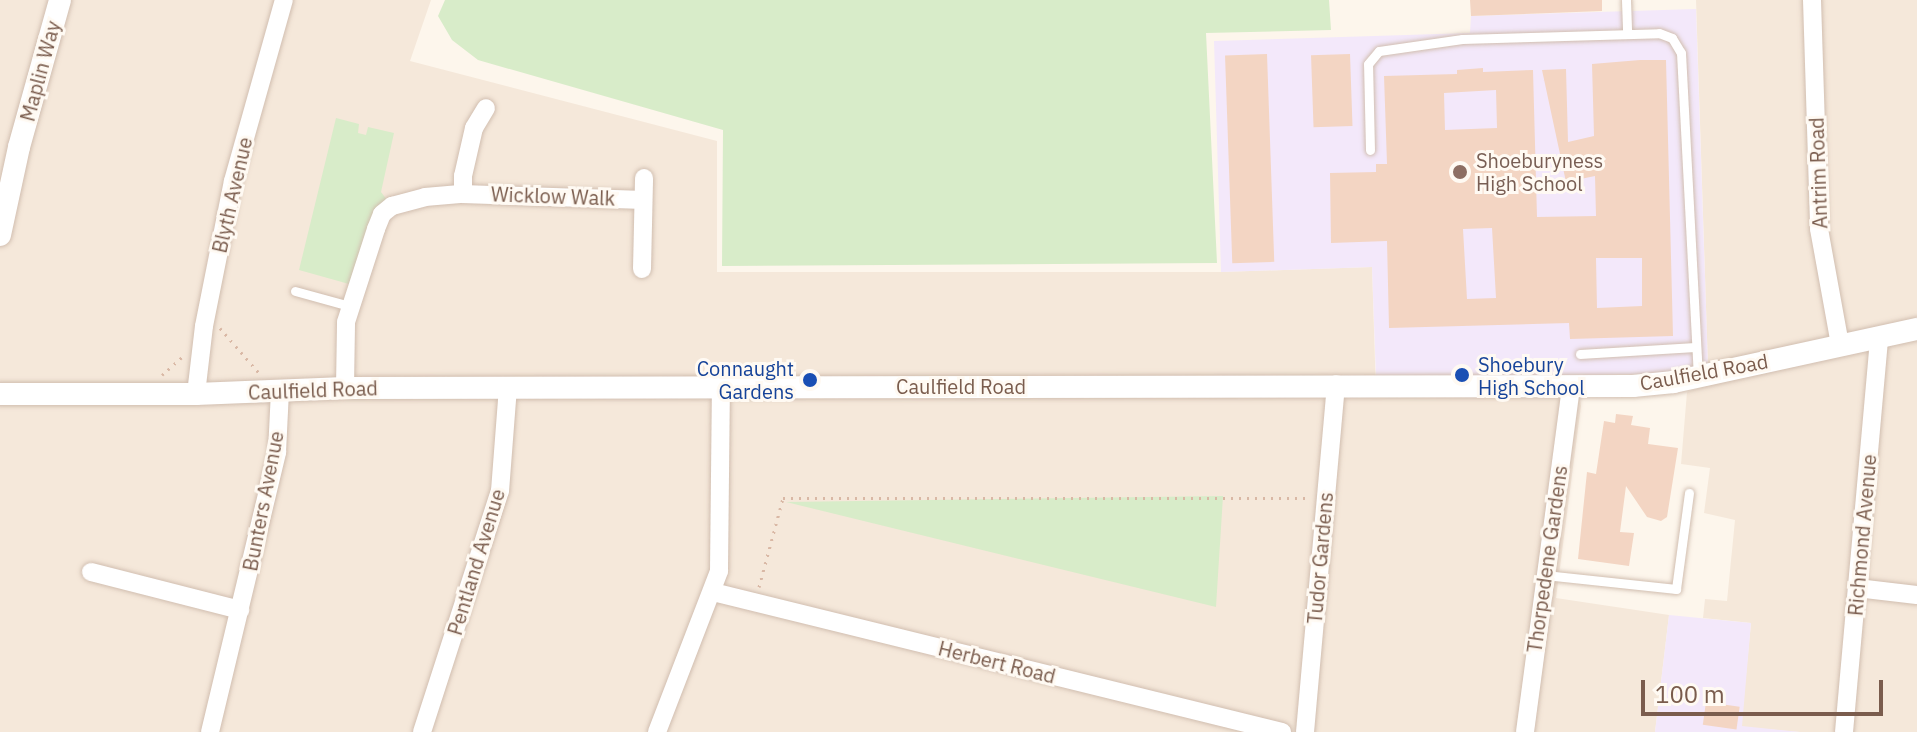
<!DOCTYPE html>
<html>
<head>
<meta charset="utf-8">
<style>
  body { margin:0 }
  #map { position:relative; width:1917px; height:732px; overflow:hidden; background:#fdf6ec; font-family:"IBM Plex Sans",sans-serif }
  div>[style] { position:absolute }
  .residential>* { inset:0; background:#f5e8da }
  .education>* { inset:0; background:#f3e8fa }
  .green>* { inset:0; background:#d8ecc9 }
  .building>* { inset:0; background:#f3d5c3; transform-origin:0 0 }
  .path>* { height:3px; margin-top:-1.5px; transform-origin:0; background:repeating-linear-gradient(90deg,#d9b8a5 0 2px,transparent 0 8px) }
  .roads { filter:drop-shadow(0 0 2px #d1beb0) drop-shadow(0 0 2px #d1beb0) }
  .service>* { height:9px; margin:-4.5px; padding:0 4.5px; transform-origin:4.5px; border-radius:4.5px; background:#fff }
  .minor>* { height:18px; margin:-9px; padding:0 9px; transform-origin:9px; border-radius:9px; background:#fff }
  .tertiary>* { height:22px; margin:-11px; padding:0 11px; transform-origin:11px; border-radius:11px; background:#fff }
  .dots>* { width:22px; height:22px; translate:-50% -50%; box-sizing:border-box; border:4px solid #fffaf3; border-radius:50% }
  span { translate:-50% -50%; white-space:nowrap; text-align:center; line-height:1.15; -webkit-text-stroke:6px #fffaf3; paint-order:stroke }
  .street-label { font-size:20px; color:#7a5c4d }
  .education-label { font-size:20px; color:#785e54 }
  .left { translate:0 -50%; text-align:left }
  .transit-label { font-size:20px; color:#164399 }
  .right { translate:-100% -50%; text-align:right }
  .scale { position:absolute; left:1641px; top:680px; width:242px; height:36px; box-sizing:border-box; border:4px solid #7a5c4d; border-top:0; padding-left:10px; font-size:24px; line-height:28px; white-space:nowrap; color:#7a5c4d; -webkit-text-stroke:6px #fffaf3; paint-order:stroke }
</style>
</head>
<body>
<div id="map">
  <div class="residential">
    <div style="clip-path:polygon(0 0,431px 0,410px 61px,717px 141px,717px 272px,1221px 272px,1372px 267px,1376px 394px,1578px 391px,1581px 406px,1556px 598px,1669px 615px,1655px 732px,0 732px)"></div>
    <div style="clip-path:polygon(1696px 0,1917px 0,1917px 732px,1800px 732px,1741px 727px,1751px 623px,1703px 618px,1705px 599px,1727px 601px,1735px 520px,1704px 513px,1710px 468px,1681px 464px,1687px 392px,1712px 384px,1708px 367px)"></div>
  </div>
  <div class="education">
    <div style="clip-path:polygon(1696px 9px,1708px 367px,1660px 374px,1376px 378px,1372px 267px,1221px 272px,1214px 41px,1470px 33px,1471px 16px)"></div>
    <div style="clip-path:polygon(1669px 615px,1751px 623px,1742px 726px,1800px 732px,1655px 732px)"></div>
  </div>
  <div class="green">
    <div style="clip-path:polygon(445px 0,1329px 0,1331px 30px,1206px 33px,1217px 263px,722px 266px,723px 130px,478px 60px,452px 40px,438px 16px)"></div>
    <div style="clip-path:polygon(336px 118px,359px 124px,358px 133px,366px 135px,368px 127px,394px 133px,381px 192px,387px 200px,349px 284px,299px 270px)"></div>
    <div style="clip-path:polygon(1223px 496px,1216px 607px,786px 502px)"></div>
  </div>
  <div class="building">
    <div style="clip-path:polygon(1470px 0,1602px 0,1602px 11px,1471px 16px)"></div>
    <div style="left:1267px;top:54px;width:208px;height:42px;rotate:88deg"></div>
    <div style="left:1350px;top:54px;width:72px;height:39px;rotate:88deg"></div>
    <div style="clip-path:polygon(evenodd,1640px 60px,1666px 60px,1673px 336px,1570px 339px,1569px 323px,1389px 328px,1387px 241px,1331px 243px,1330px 173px,1376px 172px,1376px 164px,1387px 164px,1384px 76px,1457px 74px,1457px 70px,1483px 68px,1483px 72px,1533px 70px,1537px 217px,1596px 216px,1595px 176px,1566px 182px,1542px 70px,1566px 69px,1568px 142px,1594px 136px,1592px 64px,1640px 60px,1496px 90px,1497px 128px,1445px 130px,1444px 93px,1496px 90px,1640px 60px,1492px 228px,1496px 298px,1467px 299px,1463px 229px,1492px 228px,1640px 60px,1596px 258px,1642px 258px,1642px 306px,1597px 308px,1596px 258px)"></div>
    <div style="clip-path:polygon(1616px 414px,1633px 416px,1631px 425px,1650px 428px,1648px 444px,1678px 448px,1667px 517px,1661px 521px,1647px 517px,1626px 486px,1620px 532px,1634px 533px,1629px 566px,1578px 559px,1587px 472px,1596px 474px,1604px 421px,1615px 423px)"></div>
    <div style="left:1706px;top:702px;width:34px;height:23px;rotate:8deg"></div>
  </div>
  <div class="path">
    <div style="left:220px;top:328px;width:61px;rotate:49deg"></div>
    <div style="left:162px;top:375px;width:28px;rotate:-42deg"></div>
    <div style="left:759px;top:587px;width:92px;rotate:-74.9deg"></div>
    <div style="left:783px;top:498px;width:525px"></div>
  </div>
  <div class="roads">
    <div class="service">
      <div style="left:1626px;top:0;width:34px;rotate:88deg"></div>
      <div style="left:1370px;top:150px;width:86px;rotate:-91.3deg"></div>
      <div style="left:1368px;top:64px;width:17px;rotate:-50deg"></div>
      <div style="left:1379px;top:51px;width:84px;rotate:-8.2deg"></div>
      <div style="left:1462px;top:39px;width:197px;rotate:-1.7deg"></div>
      <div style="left:1659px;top:33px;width:14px;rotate:21deg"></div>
      <div style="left:1672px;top:38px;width:17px;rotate:59deg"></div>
      <div style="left:1681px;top:53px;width:323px;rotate:87deg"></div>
      <div style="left:295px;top:291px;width:57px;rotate:15.3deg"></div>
      <div style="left:1580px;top:354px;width:115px;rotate:-3.5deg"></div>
      <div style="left:1545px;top:575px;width:132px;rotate:6.1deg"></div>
      <div style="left:1676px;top:589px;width:97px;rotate:-82.3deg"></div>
    </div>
    <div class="minor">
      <div style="left:1812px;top:0;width:229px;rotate:88.2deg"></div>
      <div style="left:1819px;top:229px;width:118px;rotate:79.7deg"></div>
      <div style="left:463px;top:194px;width:18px;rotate:-90deg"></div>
      <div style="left:463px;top:176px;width:49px;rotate:-77.1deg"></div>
      <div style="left:474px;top:128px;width:23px;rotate:-59deg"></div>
      <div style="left:642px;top:269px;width:91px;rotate:-88.7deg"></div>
      <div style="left:345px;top:388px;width:66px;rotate:-89.1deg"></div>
      <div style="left:346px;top:322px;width:98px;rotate:-72.1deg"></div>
      <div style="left:376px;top:229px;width:16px;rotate:-68deg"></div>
      <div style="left:382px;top:214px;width:13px;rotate:-39deg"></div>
      <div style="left:392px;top:206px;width:34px;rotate:-15deg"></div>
      <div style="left:425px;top:197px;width:38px;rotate:-5deg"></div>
      <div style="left:463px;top:194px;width:180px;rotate:1.9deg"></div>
      <div style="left:196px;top:394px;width:68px;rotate:-83.3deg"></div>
      <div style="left:204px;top:326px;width:148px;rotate:-78.7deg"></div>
      <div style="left:233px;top:181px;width:188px;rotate:-74.3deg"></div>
      <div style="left:91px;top:572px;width:154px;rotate:14.3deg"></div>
      <div style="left:1857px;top:588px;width:60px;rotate:6.7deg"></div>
      <div style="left:713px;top:592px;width:586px;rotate:13.82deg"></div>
      <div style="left:210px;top:732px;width:288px;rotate:-76.5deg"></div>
      <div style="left:277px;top:452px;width:61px;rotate:-87.2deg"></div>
      <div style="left:422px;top:732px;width:253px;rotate:-72.1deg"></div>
      <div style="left:500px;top:491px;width:103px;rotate:-85.6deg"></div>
      <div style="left:657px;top:732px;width:173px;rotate:-68.9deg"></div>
      <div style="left:719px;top:571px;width:184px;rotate:-89.4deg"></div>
      <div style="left:1305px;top:732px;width:349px;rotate:-84.9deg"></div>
      <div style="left:1525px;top:732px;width:349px;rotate:-82.4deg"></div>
      <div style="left:1844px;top:732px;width:396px;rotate:-84.9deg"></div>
    </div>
    <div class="tertiary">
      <div style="left:0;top:235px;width:90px;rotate:-77.8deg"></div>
      <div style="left:19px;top:147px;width:153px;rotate:-74.4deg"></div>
      <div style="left:0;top:394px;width:196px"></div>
      <div style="left:196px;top:394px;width:149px;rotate:-2.3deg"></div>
      <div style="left:345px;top:388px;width:1288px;rotate:-0.09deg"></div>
      <div style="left:1633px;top:386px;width:41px;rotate:-5.6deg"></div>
      <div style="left:1674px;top:382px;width:249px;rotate:-12.3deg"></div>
    </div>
  </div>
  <div class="dots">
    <div style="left:1460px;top:172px;background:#8d6e63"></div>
    <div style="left:1462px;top:375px;background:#1a4fb4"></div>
    <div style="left:810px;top:380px;background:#1a4fb4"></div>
  </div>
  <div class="street-label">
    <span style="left:40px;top:71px;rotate:-75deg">Maplin Way</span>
    <span style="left:1818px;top:173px;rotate:-92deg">Antrim Road</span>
    <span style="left:232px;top:195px;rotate:-77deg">Blyth Avenue</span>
    <span style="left:553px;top:196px;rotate:2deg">Wicklow Walk</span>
    <span style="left:1704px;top:372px;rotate:-10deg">Caulfield Road</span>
    <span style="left:961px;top:386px">Caulfield Road</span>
    <span style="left:313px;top:390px;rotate:-2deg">Caulfield Road</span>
    <span style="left:263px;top:501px;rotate:-79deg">Bunters Avenue</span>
    <span style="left:1862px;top:535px;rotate:-85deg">Richmond Avenue</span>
    <span style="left:1320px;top:558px;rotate:-85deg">Tudor Gardens</span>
    <span style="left:1547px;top:559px;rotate:-82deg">Thorpedene Gardens</span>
    <span style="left:476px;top:562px;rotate:-73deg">Pentland Avenue</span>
    <span style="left:997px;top:662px;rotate:14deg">Herbert Road</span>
  </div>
  <div class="education-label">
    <span class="left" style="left:1476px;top:172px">Shoeburyness<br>High School</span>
  </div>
  <div class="transit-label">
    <span class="left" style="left:1478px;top:376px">Shoebury<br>High School</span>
    <span class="right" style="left:794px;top:380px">Connaught<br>Gardens</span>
  </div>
  <div class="scale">100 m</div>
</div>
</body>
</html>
